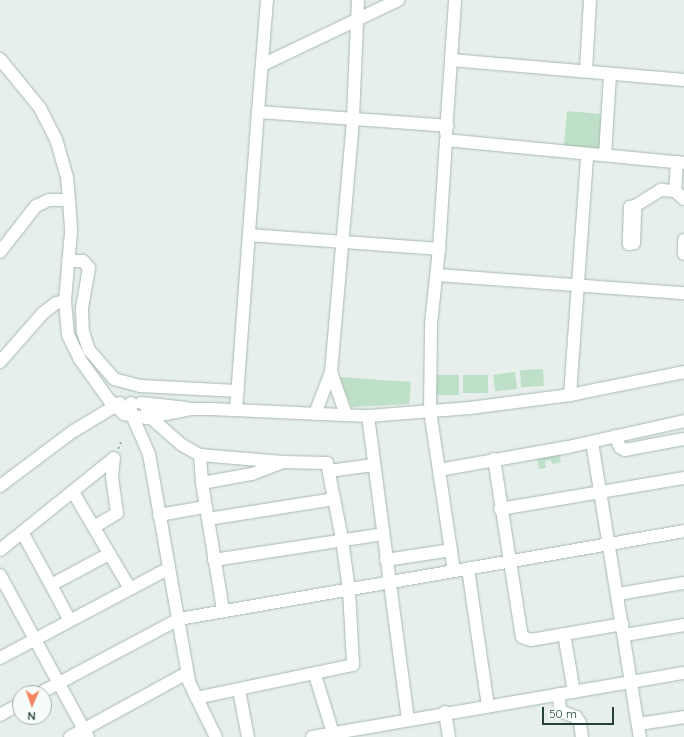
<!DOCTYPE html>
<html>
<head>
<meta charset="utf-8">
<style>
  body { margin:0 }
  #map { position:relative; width:684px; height:737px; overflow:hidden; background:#e6efeb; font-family:Quicksand,sans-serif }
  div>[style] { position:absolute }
  .green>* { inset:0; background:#bfe0c8; transform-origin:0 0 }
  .path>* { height:1.5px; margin-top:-0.75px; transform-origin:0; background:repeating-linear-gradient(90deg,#86b3a5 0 2px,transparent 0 5px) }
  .roads { filter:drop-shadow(0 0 1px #a8b8b2) drop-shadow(0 0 1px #a8b8b2) }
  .minor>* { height:12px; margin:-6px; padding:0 6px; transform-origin:6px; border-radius:6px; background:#fff }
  span { translate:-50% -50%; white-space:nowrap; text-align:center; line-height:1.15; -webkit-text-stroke:3px #f7fbf9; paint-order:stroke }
  .north { position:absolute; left:12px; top:685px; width:40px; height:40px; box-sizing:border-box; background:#f7fbf9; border:1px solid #a3b1ad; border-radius:50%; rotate:182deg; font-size:11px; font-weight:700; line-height:16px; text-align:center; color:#24423a }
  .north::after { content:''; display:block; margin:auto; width:14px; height:18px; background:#f4845f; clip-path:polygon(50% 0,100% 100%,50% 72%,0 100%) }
  .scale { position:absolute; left:542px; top:707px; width:72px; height:18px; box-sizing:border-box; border:2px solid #24423a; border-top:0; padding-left:5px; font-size:12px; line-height:14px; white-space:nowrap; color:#24423a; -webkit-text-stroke:3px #f7fbf9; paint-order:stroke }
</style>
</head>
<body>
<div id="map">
  <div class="green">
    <div style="left:567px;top:111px;width:37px;height:35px;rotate:5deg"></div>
    <div style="left:543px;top:369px;width:17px;height:23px;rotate:87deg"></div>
    <div style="left:515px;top:372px;width:17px;height:22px;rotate:83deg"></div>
    <div style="left:433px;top:375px;width:26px;height:20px"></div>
    <div style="left:463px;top:375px;width:25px;height:18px"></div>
    <div style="clip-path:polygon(340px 377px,411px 382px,409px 404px,351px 407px)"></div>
    <div style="clip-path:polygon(559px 450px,561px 462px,552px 464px,551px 460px,545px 461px,546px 468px,539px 469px,536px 455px)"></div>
  </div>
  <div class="path">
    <div style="left:118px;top:449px;width:10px;rotate:-66deg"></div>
  </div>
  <div class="roads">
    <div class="minor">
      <div style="left:0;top:59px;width:63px;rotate:50.8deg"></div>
      <div style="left:40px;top:108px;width:35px;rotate:63deg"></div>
      <div style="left:56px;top:139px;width:40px;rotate:74deg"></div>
      <div style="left:67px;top:177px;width:23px;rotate:85deg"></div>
      <div style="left:69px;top:200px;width:32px;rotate:86deg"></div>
      <div style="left:71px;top:232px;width:69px;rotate:95deg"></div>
      <div style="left:65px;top:301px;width:34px;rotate:85deg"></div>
      <div style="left:68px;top:335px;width:25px;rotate:64deg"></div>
      <div style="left:79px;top:358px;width:52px;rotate:54.5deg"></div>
      <div style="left:109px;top:400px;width:21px;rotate:43deg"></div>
      <div style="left:124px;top:414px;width:22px;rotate:10deg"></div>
      <div style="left:146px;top:418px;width:47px;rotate:-11.1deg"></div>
      <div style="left:192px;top:409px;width:19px"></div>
      <div style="left:211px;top:409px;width:157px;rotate:2.6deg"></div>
      <div style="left:368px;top:416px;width:102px;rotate:-4.5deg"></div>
      <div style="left:470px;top:408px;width:101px;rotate:-7.4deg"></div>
      <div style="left:570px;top:395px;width:116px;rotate:-11.4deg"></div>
      <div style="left:451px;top:60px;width:234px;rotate:4.9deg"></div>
      <div style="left:262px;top:65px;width:151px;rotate:-25.5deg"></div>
      <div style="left:586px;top:71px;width:71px;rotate:-86.8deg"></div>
      <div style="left:258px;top:112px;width:112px;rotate:-85.4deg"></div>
      <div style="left:446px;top:133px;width:133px;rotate:-86.1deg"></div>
      <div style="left:605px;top:155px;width:80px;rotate:-86.4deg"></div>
      <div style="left:677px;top:162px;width:29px;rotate:94deg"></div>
      <div style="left:675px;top:191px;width:12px;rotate:42deg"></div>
      <div style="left:635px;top:206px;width:5px;rotate:169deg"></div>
      <div style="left:630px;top:207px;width:37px;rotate:92deg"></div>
      <div style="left:629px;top:244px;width:5px;rotate:-11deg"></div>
      <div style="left:634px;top:243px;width:37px;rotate:-88deg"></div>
      <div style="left:635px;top:206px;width:31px;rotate:-32deg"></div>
      <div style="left:661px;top:190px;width:14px;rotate:4deg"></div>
      <div style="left:249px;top:235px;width:191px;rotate:4.2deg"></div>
      <div style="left:684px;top:240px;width:14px;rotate:90deg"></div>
      <div style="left:0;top:252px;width:58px;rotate:-52deg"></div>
      <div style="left:36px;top:206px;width:14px;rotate:-25deg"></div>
      <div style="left:49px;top:200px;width:20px"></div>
      <div style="left:68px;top:261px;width:15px"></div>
      <div style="left:83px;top:261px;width:9px;rotate:49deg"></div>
      <div style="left:89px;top:268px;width:41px;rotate:99.9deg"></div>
      <div style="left:82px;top:308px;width:24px;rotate:88deg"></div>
      <div style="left:83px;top:332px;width:19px;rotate:72deg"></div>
      <div style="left:89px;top:350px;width:38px;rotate:49deg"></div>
      <div style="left:114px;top:379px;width:27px;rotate:15deg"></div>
      <div style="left:140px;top:386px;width:98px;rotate:2.9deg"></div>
      <div style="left:437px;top:275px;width:248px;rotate:4.2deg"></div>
      <div style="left:0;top:362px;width:65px;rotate:-48.7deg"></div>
      <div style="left:43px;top:313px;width:16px;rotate:-38deg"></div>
      <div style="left:56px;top:303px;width:9px;rotate:-13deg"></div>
      <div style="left:570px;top:395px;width:241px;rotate:-85.9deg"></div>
      <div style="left:131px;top:403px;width:10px;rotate:90deg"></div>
      <div style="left:131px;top:413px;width:45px;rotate:66.3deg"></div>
      <div style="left:149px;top:454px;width:231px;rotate:80deg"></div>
      <div style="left:189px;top:682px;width:61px;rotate:63.9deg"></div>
      <div style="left:141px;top:403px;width:46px;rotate:6.2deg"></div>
      <div style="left:149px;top:404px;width:6px;rotate:108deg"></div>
      <div style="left:147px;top:410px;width:9px;rotate:63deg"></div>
      <div style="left:151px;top:418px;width:41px;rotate:41.1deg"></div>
      <div style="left:182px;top:445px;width:21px;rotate:29deg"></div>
      <div style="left:200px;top:455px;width:83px;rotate:4.8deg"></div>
      <div style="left:283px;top:462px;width:44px;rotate:1.3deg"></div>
      <div style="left:327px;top:463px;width:77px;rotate:78.8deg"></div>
      <div style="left:342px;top:539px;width:51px;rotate:82.2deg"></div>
      <div style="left:349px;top:590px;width:75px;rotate:86.9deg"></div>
      <div style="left:353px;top:665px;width:160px;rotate:168.1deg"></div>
      <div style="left:236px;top:410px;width:299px;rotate:-85.8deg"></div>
      <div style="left:258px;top:112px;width:190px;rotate:4.2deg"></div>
      <div style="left:315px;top:414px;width:45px;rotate:-69.1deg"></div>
      <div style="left:346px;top:415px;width:46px;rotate:-109.2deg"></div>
      <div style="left:331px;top:372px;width:255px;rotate:-85deg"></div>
      <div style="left:353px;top:118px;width:118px;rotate:-87.6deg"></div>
      <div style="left:368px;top:416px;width:306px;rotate:82.5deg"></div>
      <div style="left:615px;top:436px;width:12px;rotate:66deg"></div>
      <div style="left:620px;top:447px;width:6px;rotate:31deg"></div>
      <div style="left:625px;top:450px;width:60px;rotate:-10.6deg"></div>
      <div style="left:592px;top:442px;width:299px;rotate:80.8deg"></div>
      <div style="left:200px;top:455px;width:28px;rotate:86deg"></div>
      <div style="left:202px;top:483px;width:129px;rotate:80.6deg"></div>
      <div style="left:494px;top:459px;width:180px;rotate:81.1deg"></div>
      <div style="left:522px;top:637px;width:9px;rotate:18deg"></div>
      <div style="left:531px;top:640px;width:93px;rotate:-9.9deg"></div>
      <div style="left:439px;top:470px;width:131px;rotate:-10.1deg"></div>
      <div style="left:568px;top:447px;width:119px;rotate:-12.6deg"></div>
      <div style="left:329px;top:471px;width:45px;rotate:-7.6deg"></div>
      <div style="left:202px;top:483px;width:51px;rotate:-10.2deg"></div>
      <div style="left:252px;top:474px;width:33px;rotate:-21deg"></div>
      <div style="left:0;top:486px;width:90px;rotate:-36.9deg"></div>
      <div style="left:72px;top:432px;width:56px;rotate:-31.1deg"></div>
      <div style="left:73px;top:492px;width:110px;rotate:59.5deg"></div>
      <div style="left:500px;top:509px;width:187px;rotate:-9.6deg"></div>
      <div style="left:159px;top:515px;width:47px;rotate:-9.9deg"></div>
      <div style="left:208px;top:519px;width:128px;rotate:-9deg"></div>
      <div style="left:94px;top:527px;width:27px;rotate:-31deg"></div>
      <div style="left:117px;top:513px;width:37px;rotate:-98deg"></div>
      <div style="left:112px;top:476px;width:18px;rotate:-84deg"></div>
      <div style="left:22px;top:532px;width:60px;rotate:61.3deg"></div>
      <div style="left:51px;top:585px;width:66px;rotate:-28.1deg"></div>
      <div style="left:0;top:550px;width:146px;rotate:-38.9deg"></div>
      <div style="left:214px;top:560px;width:171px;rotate:-8.7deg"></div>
      <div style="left:386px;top:560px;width:66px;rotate:-8.7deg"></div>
      <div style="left:468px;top:569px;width:138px;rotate:81.7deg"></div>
      <div style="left:454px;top:571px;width:162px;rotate:-98.5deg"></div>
      <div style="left:430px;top:411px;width:87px;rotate:-89.3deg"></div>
      <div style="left:431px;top:324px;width:75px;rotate:-83.9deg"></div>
      <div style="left:439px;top:249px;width:109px;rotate:-86.3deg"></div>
      <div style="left:446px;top:140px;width:239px;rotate:5.5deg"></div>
      <div style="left:0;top:575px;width:184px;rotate:61.5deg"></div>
      <div style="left:51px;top:585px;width:40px;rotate:62deg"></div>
      <div style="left:618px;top:594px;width:67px;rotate:-9.5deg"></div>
      <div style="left:564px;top:634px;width:59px;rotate:80.2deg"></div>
      <div style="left:625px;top:635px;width:60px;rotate:-9.6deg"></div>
      <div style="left:0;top:658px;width:191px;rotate:-28deg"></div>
      <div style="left:315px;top:675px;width:61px;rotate:72.8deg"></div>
      <div style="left:239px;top:690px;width:48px;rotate:79.2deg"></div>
      <div style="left:40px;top:693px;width:157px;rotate:-28deg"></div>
      <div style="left:179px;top:619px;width:513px;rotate:-9.88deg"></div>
      <div style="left:559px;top:694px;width:17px;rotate:87deg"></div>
      <div style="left:560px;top:711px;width:17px;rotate:21deg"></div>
      <div style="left:576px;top:717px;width:7px;rotate:56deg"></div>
      <div style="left:580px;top:723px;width:14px;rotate:82deg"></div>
      <div style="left:445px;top:712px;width:25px;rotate:81deg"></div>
      <div style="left:0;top:715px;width:23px;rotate:-29deg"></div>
      <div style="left:639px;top:724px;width:46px;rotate:-8.8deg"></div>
      <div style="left:70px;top:737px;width:133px;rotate:-28.7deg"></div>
      <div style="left:312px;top:737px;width:377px;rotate:-9.8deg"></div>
    </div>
  </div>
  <div class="north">N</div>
  <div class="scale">50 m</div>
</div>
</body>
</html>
